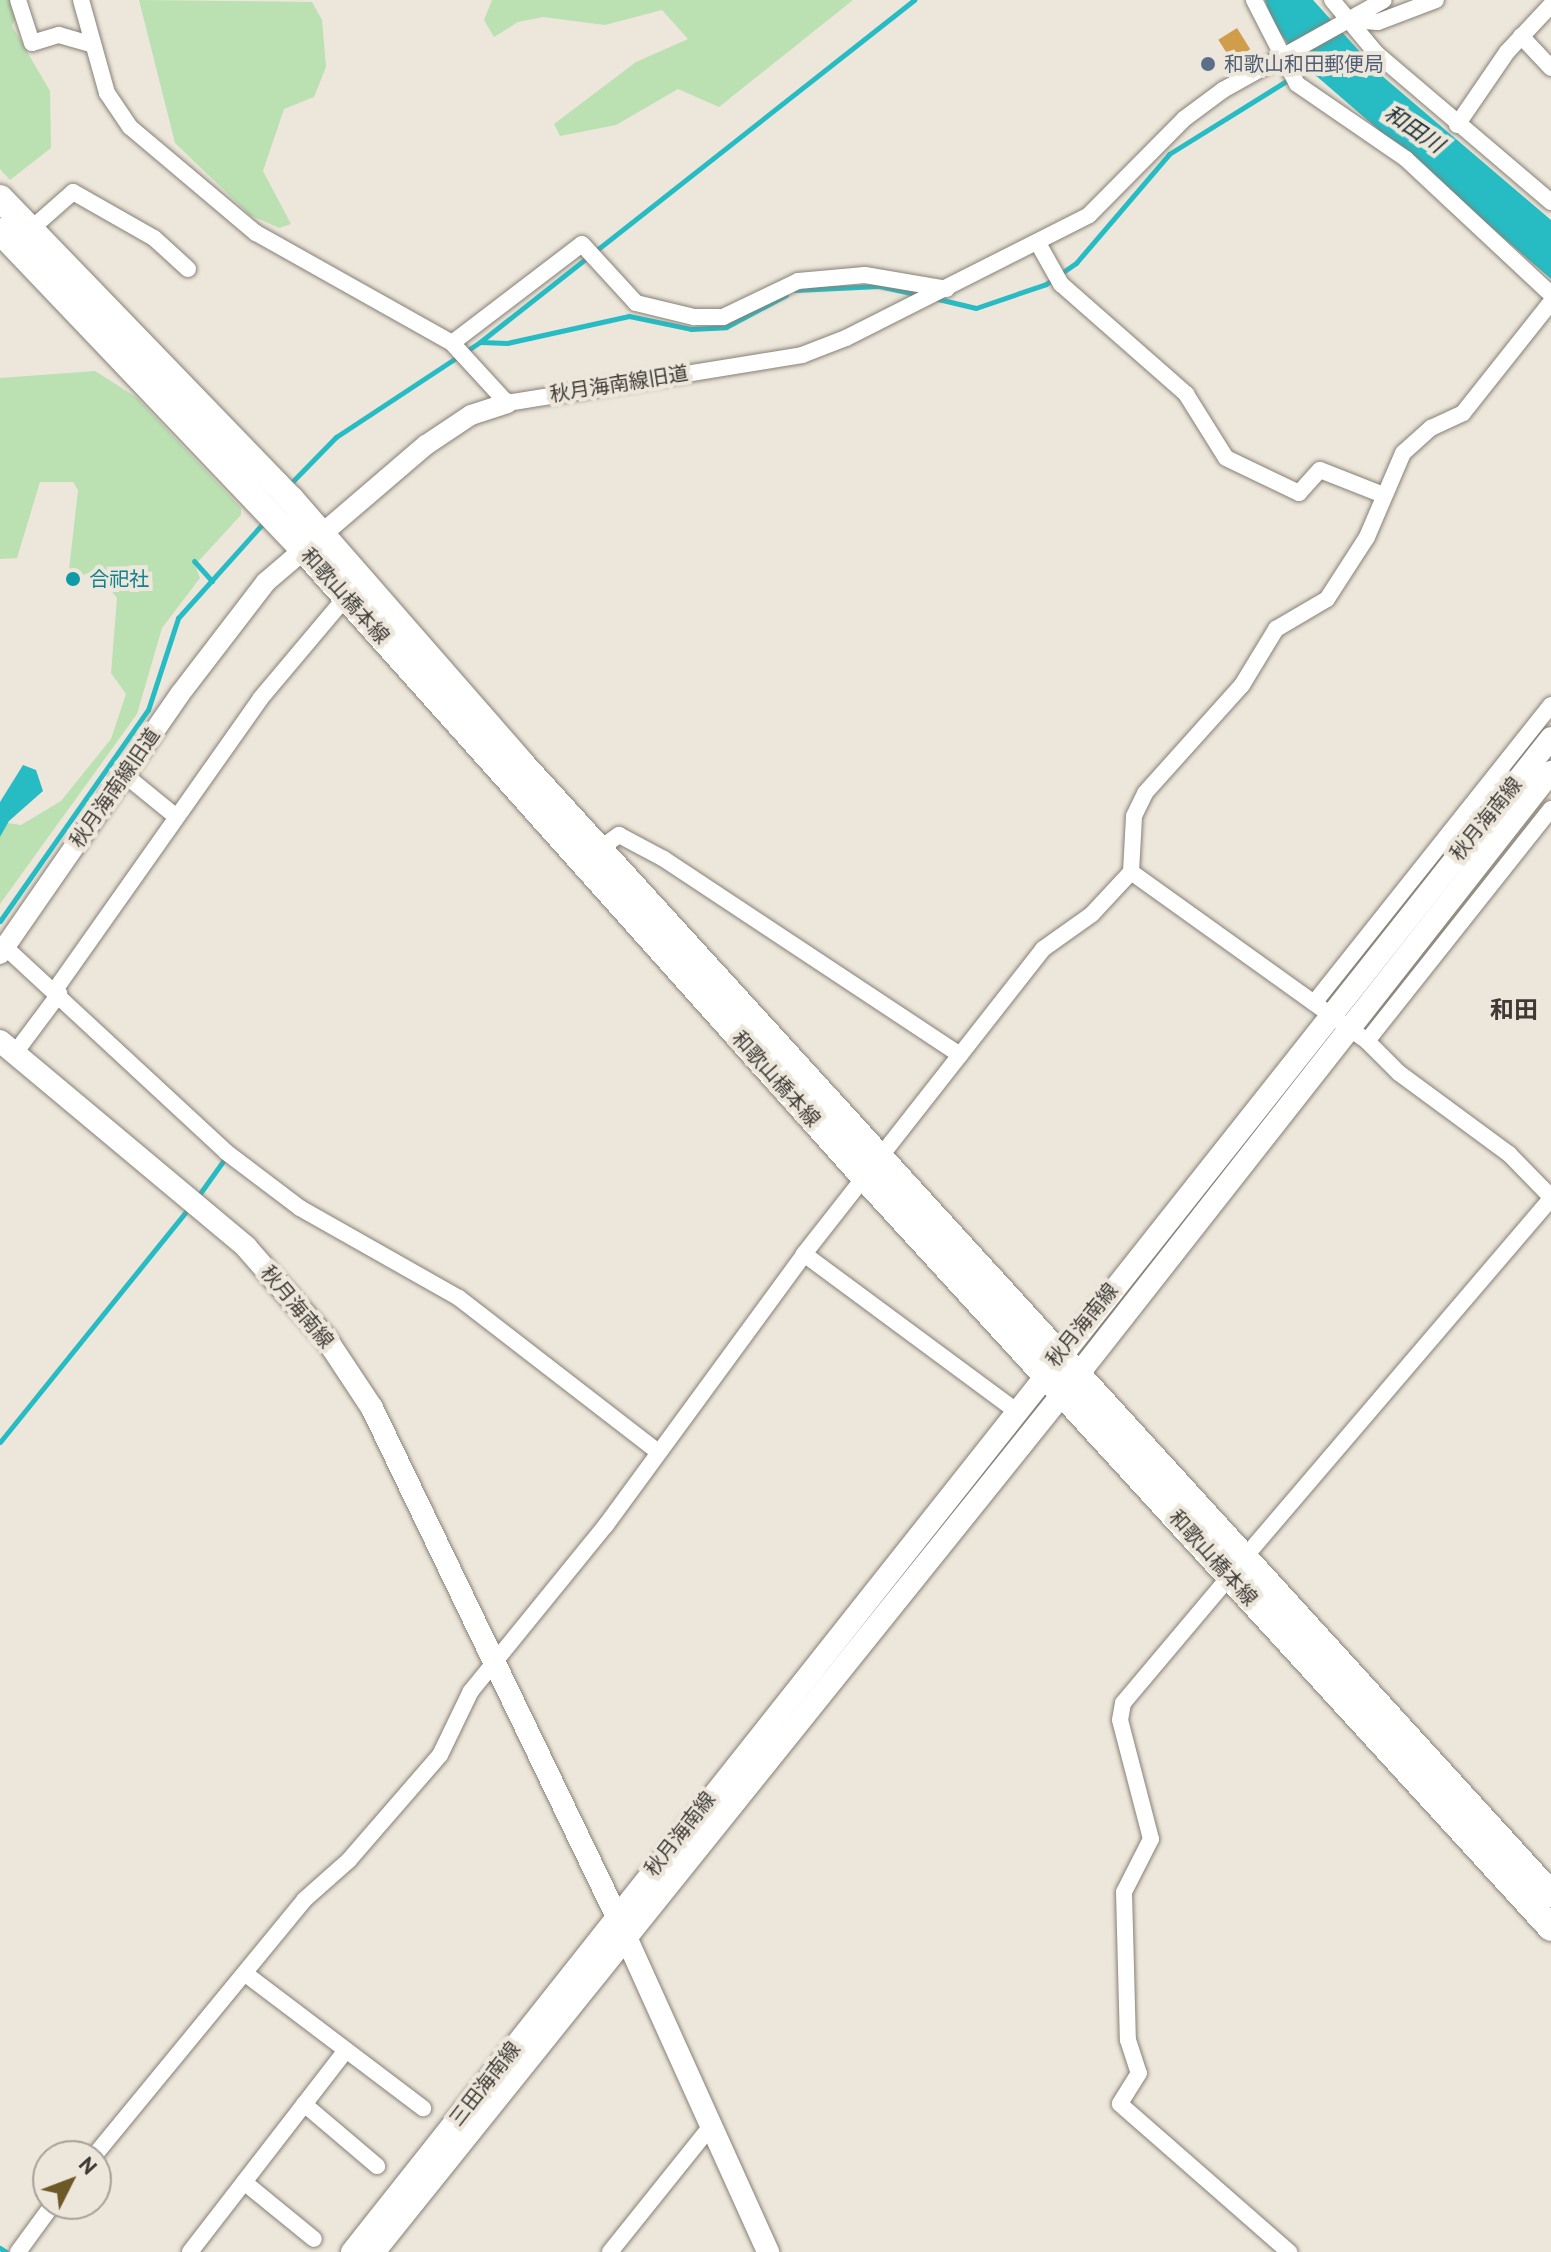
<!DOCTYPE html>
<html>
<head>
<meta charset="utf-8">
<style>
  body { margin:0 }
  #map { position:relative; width:1551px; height:2252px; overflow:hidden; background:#ede6db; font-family:"PT Sans","Noto Sans JP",sans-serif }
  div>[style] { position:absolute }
  .green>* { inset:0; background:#bbe1b3 }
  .water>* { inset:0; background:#27bbc3 }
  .stream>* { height:5px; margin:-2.5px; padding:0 2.5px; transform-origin:2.5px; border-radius:2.5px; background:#27bbc3 }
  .building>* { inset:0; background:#d09d4b; transform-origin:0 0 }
  .roads { filter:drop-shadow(0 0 2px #878076) drop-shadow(0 0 2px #878076) }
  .minor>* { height:16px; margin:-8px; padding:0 8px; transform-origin:8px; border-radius:8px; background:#fff }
  .tertiary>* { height:20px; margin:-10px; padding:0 10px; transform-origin:10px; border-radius:10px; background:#fff }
  .secondary>* { height:22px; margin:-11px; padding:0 11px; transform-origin:11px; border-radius:11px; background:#fff }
  .primary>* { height:26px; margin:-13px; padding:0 13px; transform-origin:13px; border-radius:13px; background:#fff }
  .dots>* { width:22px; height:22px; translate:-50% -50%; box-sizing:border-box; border:4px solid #ede6db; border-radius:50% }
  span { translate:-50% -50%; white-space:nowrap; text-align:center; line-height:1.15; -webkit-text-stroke:8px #ede6db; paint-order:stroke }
  .service-label { font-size:20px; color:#4e5e75 }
  .left { translate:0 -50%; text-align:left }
  .street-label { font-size:20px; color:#3d3a36 }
  .culture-label { font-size:20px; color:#0d838f }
  .water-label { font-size:22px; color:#172e30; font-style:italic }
  .quarter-label { font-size:24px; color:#3d3a36; font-weight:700 }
  .north { position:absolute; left:32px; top:2140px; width:80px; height:80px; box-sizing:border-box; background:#ede6db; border:2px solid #a7a199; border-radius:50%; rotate:48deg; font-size:22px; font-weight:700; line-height:32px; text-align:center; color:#3d3a36 }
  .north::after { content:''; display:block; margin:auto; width:28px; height:36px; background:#6d5928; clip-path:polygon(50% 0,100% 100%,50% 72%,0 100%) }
</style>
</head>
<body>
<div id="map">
  <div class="green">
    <div style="clip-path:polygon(0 0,23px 0,12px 26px,50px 91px,51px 148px,10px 180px,0 169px)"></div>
    <div style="clip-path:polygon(139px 0,312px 2px,322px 20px,326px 67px,314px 97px,284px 109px,263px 171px,291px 224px,279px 228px,250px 215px,175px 143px)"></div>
    <div style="clip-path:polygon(492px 0,853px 0,719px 107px,678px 89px,616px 125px,560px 136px,554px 124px,636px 62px,688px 39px,662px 10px,605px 25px,543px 17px,518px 22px,494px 37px,484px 20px)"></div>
    <div style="clip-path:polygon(95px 371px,136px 397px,241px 508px,241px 515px,195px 565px,200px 578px,162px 628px,137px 714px,0 904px,0 822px,21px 825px,61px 801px,111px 739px,126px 694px,111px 673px,117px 598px,104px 582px,69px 570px,78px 490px,73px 482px,40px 482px,17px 558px,0 559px,0 378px)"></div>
  </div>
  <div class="water">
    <div style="clip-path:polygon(1265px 0,1313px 0,1381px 75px,1551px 220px,1551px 279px,1306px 67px,1273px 24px)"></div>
    <div style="clip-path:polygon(23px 765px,36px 770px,43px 791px,9px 821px,0 837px,0 802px)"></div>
  </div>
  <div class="stream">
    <div style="left:795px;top:290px;width:84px;rotate:-2.7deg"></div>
    <div style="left:879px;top:286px;width:42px;rotate:12.4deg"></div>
    <div style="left:934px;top:298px;width:43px;rotate:13.4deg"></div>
    <div style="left:976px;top:308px;width:74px;rotate:-18.9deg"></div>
    <div style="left:1046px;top:284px;width:37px;rotate:-35deg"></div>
    <div style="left:1076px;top:263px;width:143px;rotate:-49.5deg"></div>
    <div style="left:1169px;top:154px;width:168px;rotate:-31.9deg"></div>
    <div style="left:481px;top:342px;width:26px;rotate:2deg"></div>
    <div style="left:507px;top:343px;width:125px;rotate:-12.5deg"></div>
    <div style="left:629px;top:316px;width:63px;rotate:11.8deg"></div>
    <div style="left:691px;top:329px;width:35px;rotate:-3deg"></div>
    <div style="left:726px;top:327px;width:68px;rotate:-28.1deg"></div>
    <div style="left:290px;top:484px;width:66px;rotate:-45.6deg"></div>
    <div style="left:336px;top:437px;width:173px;rotate:-33.4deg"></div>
    <div style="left:480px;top:342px;width:553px;rotate:-38.24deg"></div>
    <div style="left:194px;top:561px;width:27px;rotate:48deg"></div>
    <div style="left:0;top:921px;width:258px;rotate:-55deg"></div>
    <div style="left:148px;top:710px;width:97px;rotate:-71.9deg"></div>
    <div style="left:178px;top:618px;width:129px;rotate:-48.1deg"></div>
    <div style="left:201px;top:1192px;width:43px;rotate:-54.5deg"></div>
    <div style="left:0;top:1442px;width:299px;rotate:-51.1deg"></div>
    <div style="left:0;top:2248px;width:7px;rotate:34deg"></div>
  </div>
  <div class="building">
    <div style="left:1237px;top:28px;width:25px;height:22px;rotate:58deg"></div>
  </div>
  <div class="roads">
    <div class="minor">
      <div style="left:18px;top:0;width:45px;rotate:72deg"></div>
      <div style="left:32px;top:43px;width:28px;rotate:-17deg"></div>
      <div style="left:59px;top:35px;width:32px;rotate:16deg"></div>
      <div style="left:81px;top:0;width:97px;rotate:74.4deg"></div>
      <div style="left:107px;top:93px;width:41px;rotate:55.9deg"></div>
      <div style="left:130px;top:127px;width:165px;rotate:40.1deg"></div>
      <div style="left:256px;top:233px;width:225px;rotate:29.3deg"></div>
      <div style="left:452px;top:343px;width:81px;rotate:47.5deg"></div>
      <div style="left:507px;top:403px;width:299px;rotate:-9.2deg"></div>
      <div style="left:802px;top:355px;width:47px;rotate:-21.1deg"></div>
      <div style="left:846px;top:338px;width:272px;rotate:-26.8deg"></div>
      <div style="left:1089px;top:215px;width:135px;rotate:-45.3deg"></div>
      <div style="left:1184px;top:119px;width:49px;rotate:-36.6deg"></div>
      <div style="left:1223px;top:90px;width:184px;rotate:-29.2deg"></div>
      <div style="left:1254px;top:0;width:94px;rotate:62.9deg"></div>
      <div style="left:1297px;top:84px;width:132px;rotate:34.5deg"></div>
      <div style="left:1406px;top:159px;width:198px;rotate:43deg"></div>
      <div style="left:1332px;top:0;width:69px;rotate:50.3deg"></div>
      <div style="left:1376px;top:53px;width:230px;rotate:40.4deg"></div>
      <div style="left:1349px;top:20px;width:29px;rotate:4deg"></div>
      <div style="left:1378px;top:22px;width:62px;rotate:-20.8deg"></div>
      <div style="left:1521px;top:36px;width:44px;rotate:46.8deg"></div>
      <div style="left:1457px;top:125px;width:88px;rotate:-55.6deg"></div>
      <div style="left:1507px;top:52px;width:64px;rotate:-46.9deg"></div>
      <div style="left:31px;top:229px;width:56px;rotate:-41.4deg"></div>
      <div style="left:73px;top:192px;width:93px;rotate:29.6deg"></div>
      <div style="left:154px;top:238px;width:46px;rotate:42.4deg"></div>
      <div style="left:1039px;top:245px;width:45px;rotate:60.6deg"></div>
      <div style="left:1061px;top:284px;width:167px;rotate:41.3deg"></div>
      <div style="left:1186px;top:394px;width:75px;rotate:58deg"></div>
      <div style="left:1226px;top:458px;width:81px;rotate:25.6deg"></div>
      <div style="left:1299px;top:493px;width:31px;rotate:-48deg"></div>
      <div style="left:1320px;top:470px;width:66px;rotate:21.5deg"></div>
      <div style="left:452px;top:343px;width:163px;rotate:-37.3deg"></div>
      <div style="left:582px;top:244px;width:80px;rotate:47.5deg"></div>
      <div style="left:636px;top:303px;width:60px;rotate:13.6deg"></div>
      <div style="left:694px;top:317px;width:29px"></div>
      <div style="left:723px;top:317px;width:83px;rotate:-25.6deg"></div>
      <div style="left:798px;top:281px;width:67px;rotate:-5.1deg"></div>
      <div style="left:865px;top:275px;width:83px;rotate:9.7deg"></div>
      <div style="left:125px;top:775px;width:63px;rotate:39.2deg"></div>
      <div style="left:594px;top:853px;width:31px;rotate:-36deg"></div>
      <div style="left:619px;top:835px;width:51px;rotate:28.1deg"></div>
      <div style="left:664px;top:859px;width:355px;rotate:33.5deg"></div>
      <div style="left:1131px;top:872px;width:290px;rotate:35.6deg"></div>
      <div style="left:1367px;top:1041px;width:45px;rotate:45deg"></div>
      <div style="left:1399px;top:1073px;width:137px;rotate:36.4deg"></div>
      <div style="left:1509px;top:1154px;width:60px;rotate:45.7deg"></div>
      <div style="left:5px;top:947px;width:301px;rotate:42.8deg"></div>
      <div style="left:226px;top:1152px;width:93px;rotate:37.1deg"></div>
      <div style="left:300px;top:1208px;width:183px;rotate:29.5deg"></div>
      <div style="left:459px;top:1298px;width:252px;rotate:37.7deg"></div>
      <div style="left:55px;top:990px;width:356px;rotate:-54.8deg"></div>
      <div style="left:260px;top:699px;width:133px;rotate:-49.9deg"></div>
      <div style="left:1314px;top:1003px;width:381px;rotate:-51.5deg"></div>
      <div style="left:1367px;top:1041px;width:296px;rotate:-51.6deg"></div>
      <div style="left:15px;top:1053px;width:74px;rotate:-53.3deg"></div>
      <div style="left:804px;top:1254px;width:264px;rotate:36.5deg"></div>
      <div style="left:1244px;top:1558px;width:473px;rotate:-49.5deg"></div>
      <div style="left:1230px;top:1576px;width:166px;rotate:130.1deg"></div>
      <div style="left:1123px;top:1703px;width:17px;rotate:100deg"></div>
      <div style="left:1120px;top:1720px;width:123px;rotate:75.4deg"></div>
      <div style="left:1151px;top:1839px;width:59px;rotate:117deg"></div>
      <div style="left:1124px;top:1892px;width:148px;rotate:88.5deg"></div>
      <div style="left:1128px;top:2040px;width:35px;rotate:72deg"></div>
      <div style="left:1139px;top:2073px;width:36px;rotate:122deg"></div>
      <div style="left:1120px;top:2104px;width:225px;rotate:41.2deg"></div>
      <div style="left:247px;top:1975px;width:221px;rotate:37.1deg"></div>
      <div style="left:304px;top:2104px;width:96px;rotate:40.3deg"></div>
      <div style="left:94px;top:2156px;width:331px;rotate:-50.6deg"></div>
      <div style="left:304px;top:1900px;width:60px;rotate:-41.6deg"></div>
      <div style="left:349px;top:1860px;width:139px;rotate:-49.1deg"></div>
      <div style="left:440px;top:1755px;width:71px;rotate:-64.2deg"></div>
      <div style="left:471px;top:1691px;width:214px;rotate:-50.9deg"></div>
      <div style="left:606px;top:1525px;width:336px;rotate:-53.8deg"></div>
      <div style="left:804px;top:1254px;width:387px;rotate:-51.9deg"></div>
      <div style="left:1043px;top:949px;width:60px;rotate:-35.5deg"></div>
      <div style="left:1092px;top:914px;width:57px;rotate:-47.1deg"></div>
      <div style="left:1131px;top:872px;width:56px;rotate:-86.9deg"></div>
      <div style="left:1134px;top:816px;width:25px;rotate:-64deg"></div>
      <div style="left:1145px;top:793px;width:145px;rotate:-48.1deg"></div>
      <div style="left:1242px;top:685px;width:66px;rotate:-58.7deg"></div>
      <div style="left:1276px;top:629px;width:59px;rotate:-30.5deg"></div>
      <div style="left:1327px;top:599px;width:74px;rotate:-57.2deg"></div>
      <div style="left:1367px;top:537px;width:91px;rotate:-66.8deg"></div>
      <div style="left:1403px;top:453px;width:38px;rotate:-42deg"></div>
      <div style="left:1431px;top:428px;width:35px;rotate:-25deg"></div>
      <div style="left:1463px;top:413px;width:142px;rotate:-51.6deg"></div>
      <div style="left:244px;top:2182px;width:90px;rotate:39.2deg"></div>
      <div style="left:18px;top:2252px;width:59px;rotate:-53.9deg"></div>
      <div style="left:190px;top:2252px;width:255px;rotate:-52.3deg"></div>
      <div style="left:610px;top:2252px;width:160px;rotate:-51.3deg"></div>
    </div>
    <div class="tertiary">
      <div style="left:0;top:954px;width:316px;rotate:-55.3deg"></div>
      <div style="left:180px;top:694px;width:141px;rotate:-52.5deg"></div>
      <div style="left:266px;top:582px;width:211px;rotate:-40.6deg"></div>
      <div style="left:426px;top:445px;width:54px;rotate:-33.7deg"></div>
      <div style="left:471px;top:415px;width:38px;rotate:-18deg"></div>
    </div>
    <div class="secondary">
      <div style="left:0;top:1041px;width:321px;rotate:39.9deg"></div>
      <div style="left:246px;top:1247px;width:123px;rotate:48.9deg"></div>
      <div style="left:327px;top:1340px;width:82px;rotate:56.5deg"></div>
      <div style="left:372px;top:1408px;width:563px;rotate:64.3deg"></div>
      <div style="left:616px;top:1915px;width:370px;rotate:65.7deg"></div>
      <div style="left:352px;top:2252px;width:1931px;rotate:-51.62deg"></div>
      <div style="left:374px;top:2252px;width:1128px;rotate:-51.26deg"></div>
      <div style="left:1080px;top:1372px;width:763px;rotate:-51.87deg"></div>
    </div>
    <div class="primary">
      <div style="left:0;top:198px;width:419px;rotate:46deg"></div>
      <div style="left:291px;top:499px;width:350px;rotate:48.9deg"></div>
      <div style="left:521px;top:763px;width:1530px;rotate:47.68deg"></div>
      <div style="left:0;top:231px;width:438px;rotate:46.4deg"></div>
      <div style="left:302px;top:548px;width:845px;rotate:48.21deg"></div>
      <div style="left:865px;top:1178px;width:1016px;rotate:47.55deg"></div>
    </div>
  </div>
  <div class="dots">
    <div style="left:1208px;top:64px;background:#5c6f8a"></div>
    <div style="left:73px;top:579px;background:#0f9aa8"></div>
  </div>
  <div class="service-label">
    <span class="left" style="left:1224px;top:64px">和歌山和田郵便局</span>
  </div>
  <div class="street-label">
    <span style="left:619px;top:384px;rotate:-9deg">秋月海南線旧道</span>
    <span style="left:345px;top:596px;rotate:48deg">和歌山橋本線</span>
    <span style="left:115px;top:788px;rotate:-55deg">秋月海南線旧道</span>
    <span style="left:1486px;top:819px;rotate:-51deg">秋月海南線</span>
    <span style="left:776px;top:1079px;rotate:48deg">和歌山橋本線</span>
    <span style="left:297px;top:1307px;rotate:50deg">秋月海南線</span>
    <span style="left:1082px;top:1325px;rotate:-51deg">秋月海南線</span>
    <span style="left:1213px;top:1558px;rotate:48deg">和歌山橋本線</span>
    <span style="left:680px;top:1834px;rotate:-52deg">秋月海南線</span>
    <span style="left:485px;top:2084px;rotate:-52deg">三田海南線</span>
  </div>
  <div class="culture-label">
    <span class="left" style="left:89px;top:579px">合祀社</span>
  </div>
  <div class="water-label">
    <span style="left:1414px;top:129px;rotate:34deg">和田川</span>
  </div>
  <div class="quarter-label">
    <span style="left:1514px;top:1010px">和田</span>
  </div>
  <div class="north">N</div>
</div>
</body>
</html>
